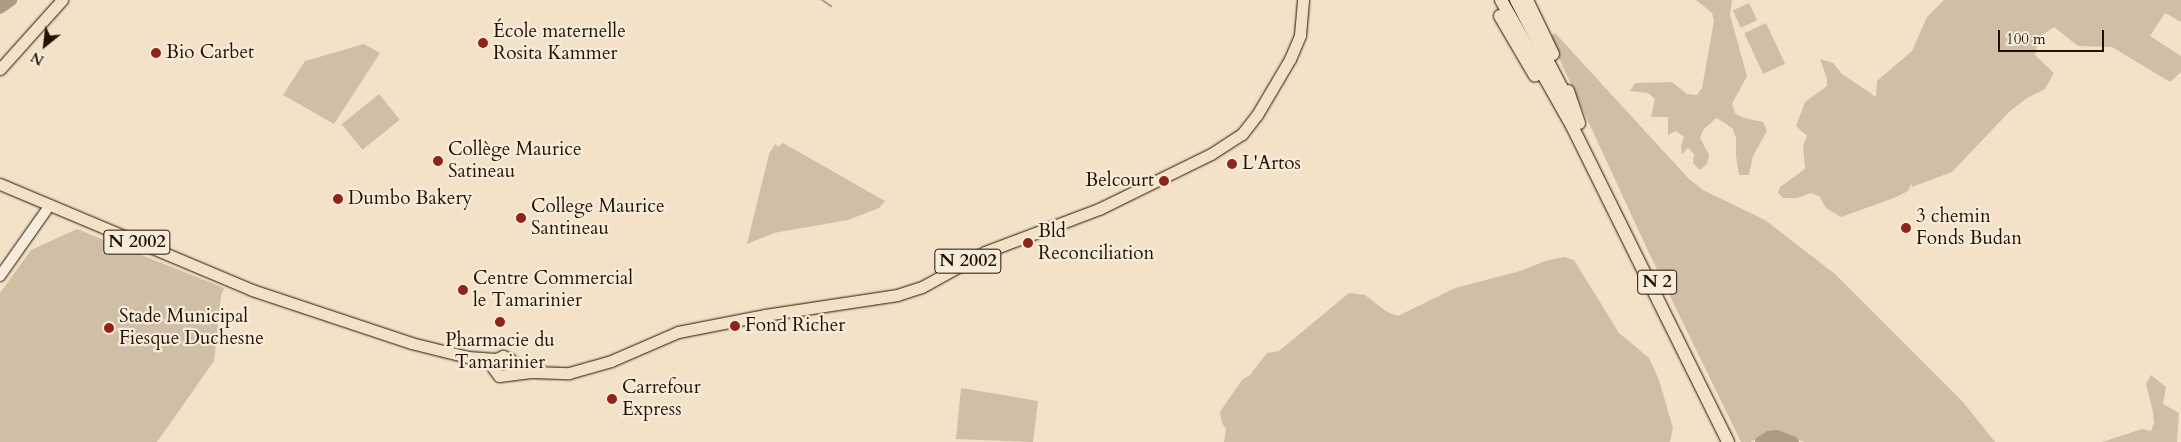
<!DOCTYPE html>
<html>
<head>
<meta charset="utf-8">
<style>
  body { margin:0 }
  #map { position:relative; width:2181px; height:442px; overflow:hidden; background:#f3e2c8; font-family:Cardo,serif }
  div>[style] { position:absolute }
  .green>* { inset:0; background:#d0bfa6; transform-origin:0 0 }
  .stream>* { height:2px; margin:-1px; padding:0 1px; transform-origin:1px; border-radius:1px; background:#ad9b84 }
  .river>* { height:12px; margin:-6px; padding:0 6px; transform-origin:6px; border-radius:6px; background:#ad9b84 }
  .roads { filter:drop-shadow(0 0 1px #251200) drop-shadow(0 0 1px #251200) }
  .secondary>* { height:10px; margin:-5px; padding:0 5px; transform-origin:5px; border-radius:5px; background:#f7ecdb }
  .primary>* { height:11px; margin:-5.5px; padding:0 5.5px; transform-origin:5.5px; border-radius:5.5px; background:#f3e2c8 }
  .highway>* { height:12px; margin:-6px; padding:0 6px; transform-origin:6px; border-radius:6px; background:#f3e2c8 }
  .dots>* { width:14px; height:14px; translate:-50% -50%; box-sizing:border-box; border:2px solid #f7ecdb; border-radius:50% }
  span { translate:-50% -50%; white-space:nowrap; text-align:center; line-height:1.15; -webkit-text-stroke:4.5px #f7ecdb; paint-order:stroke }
  .shield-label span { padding:1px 4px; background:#f7ecdb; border:1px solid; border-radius:4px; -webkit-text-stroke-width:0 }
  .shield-label { font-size:18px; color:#251200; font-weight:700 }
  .poi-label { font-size:19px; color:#251200 }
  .left { translate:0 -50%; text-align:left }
  .right { translate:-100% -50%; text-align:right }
  .north { position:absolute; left:20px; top:20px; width:50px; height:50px; -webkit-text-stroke:4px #f7ecdb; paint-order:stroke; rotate:209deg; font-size:14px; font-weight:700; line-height:20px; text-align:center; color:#251200 }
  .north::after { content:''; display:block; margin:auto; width:18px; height:22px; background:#251200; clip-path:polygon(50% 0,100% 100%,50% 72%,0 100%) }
  .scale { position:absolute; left:1998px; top:30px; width:106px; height:22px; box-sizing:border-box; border:2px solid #251200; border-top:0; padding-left:6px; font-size:15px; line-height:18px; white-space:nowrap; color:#251200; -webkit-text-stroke:4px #f7ecdb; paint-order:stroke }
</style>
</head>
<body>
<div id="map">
  <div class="green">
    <div style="clip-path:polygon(1696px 0,1732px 0,1730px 15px,1747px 76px,1732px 104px,1735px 113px,1744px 118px,1763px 122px,1767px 131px,1753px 156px,1749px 175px,1739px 175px,1736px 156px,1736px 138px,1733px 129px,1725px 123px,1716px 118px,1703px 130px,1700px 138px,1709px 155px,1707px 164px,1700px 170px,1693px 163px,1694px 154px,1688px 148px,1682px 154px,1681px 145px,1684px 137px,1676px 131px,1668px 135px,1668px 117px,1651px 117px,1655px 99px,1648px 93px,1630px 91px,1635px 83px,1672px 82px,1687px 94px,1697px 95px,1702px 88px,1714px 21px,1712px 13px)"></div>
    <div style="clip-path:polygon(1944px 0,2181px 0,2181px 22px,2165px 13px,2150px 36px,2181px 56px,2181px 72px,2170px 82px,2112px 47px,2078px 46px,2054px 27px,2038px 38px,2035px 55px,2054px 73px,2045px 89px,2027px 98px,2009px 112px,1952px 172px,1912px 187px,1912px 183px,1908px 191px,1894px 198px,1841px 217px,1826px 208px,1819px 196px,1811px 193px,1797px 198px,1783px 198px,1778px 193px,1780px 187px,1805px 169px,1803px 146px,1807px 136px,1796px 126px,1805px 102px,1827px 86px,1827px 79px,1820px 59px,1833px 63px,1842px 74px,1876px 97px,1877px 81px,1912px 51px,1927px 17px)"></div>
    <div style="left:1749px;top:3px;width:19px;height:18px;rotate:65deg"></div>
    <div style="left:1766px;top:23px;width:45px;height:24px;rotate:65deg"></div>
    <div style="clip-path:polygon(1555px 33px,1689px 179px,1703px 190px,1765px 220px,1835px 274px,1963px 402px,1995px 442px,1805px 442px,1773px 432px,1750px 442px,1741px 442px,1649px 253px,1551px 41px,1552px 35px)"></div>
    <div style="clip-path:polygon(364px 44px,380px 53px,334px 124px,283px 95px,305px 61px)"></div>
    <div style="left:379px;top:94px;width:33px;height:48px;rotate:51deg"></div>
    <div style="clip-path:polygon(783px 143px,885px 201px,879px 208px,848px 220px,774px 233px,747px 244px,769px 154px,775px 144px,778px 147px)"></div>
    <div style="clip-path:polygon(77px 229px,224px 288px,221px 296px,214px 361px,157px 442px,0 442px,0 293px,31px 250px)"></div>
    <div style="clip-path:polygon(1564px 257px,1574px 260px,1619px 333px,1649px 358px,1659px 380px,1673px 428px,1670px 442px,1224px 442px,1226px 429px,1222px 423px,1220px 412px,1242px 380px,1250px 375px,1267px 353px,1279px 351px,1349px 293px,1365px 295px,1387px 312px,1398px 316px,1455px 288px,1520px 271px,1545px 261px)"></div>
    <div style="clip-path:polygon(2151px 375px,2166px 387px,2163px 404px,2179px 413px,2177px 442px,2102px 442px,2142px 429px,2151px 431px,2154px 423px,2153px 412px,2146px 384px)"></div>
    <div style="clip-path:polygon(961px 388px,1038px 401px,1033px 442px,956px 439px)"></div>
  </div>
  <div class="stream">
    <div style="left:822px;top:0;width:11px;rotate:34deg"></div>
  </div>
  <div class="river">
    <div style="left:0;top:8px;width:14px;rotate:-36deg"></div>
    <div style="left:1761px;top:442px;width:9px;rotate:-32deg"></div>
    <div style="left:1769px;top:437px;width:8px;rotate:-7deg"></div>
    <div style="left:1777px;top:436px;width:17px;rotate:21deg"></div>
  </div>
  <div class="roads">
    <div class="secondary">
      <div style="left:0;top:276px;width:87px;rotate:-54.8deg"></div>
    </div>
    <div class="primary">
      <div style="left:0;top:69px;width:93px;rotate:-48.1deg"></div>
      <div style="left:0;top:184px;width:273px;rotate:22.8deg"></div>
      <div style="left:252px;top:290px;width:168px;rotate:18.4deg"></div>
      <div style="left:411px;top:343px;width:59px;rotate:13.8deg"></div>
      <div style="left:468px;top:357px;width:28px;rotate:4deg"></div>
      <div style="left:513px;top:362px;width:22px;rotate:27deg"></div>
      <div style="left:533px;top:372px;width:36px;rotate:2deg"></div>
      <div style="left:569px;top:373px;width:44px;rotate:-15.9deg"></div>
      <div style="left:611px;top:361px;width:73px;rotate:-23.4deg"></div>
      <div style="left:678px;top:332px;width:89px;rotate:-11.1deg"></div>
      <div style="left:765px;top:315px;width:134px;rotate:-8.6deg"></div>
      <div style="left:897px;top:295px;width:26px;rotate:-18deg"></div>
      <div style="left:922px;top:287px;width:72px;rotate:-29.1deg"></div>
      <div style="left:985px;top:252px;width:122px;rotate:-20.7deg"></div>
      <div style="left:1099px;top:209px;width:125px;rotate:-26.2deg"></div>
      <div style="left:1211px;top:154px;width:37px;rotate:-33deg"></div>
      <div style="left:1242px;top:134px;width:24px;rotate:-52deg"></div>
      <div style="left:1257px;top:115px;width:65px;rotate:-59.5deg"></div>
      <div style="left:1290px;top:59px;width:26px;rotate:-67deg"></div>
      <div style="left:1300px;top:35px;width:35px;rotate:-85deg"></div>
      <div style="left:510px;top:374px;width:10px;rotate:-66deg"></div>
      <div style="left:514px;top:365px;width:7px;rotate:-124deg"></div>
      <div style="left:510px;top:359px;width:8px;rotate:-157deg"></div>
      <div style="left:503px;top:356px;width:8px;rotate:157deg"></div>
      <div style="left:496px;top:359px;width:9px;rotate:108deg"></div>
      <div style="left:493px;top:368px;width:10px;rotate:53deg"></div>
      <div style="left:499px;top:376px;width:34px;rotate:-7deg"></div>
    </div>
    <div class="highway">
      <div style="left:1501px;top:0;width:145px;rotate:60.6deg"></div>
      <div style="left:1572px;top:126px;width:352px;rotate:63.7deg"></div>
      <div style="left:1516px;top:0;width:113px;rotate:62.5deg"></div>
      <div style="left:1527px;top:0;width:60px;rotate:64.3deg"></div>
      <div style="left:1500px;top:16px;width:69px;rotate:59.7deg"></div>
      <div style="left:1568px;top:91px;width:34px;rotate:71deg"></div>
    </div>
  </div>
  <div class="dots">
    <div style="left:483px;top:43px;background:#8f2418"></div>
    <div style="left:156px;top:53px;background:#8f2418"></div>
    <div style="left:438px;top:161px;background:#8f2418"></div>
    <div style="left:1232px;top:164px;background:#8f2418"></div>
    <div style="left:1164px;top:181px;background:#8f2418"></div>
    <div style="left:338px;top:199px;background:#8f2418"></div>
    <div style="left:521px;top:218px;background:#8f2418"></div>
    <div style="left:1906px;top:228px;background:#8f2418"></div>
    <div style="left:1028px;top:243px;background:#8f2418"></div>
    <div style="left:463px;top:290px;background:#8f2418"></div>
    <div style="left:500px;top:322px;background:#8f2418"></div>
    <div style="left:735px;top:326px;background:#8f2418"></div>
    <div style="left:109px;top:328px;background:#8f2418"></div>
    <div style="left:612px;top:399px;background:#8f2418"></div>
  </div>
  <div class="shield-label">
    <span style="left:137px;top:242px">N 2002</span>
    <span style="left:968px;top:261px">N 2002</span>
    <span style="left:1657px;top:282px">N 2</span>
  </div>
  <div class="poi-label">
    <span class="left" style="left:493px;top:43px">École maternelle<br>Rosita Kammer</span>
    <span class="left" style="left:166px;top:53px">Bio Carbet</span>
    <span class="left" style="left:448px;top:161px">Collège Maurice<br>Satineau</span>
    <span class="left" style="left:1242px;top:164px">L'Artos</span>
    <span class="right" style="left:1154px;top:181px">Belcourt</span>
    <span class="left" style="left:348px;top:199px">Dumbo Bakery</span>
    <span class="left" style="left:531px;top:218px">College Maurice<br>Santineau</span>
    <span class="left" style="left:1916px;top:228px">3 chemin<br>Fonds Budan</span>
    <span class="left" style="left:1038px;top:243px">Bld<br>Reconciliation</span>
    <span class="left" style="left:473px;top:290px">Centre Commercial<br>le Tamarinier</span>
    <span class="left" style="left:119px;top:328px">Stade Municipal<br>Fiesque Duchesne</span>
    <span class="left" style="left:745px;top:326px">Fond Richer</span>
    <span style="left:500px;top:352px">Pharmacie du<br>Tamarinier</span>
    <span class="left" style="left:622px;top:399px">Carrefour<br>Express</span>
  </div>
  <div class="north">N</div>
  <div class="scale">100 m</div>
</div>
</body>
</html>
